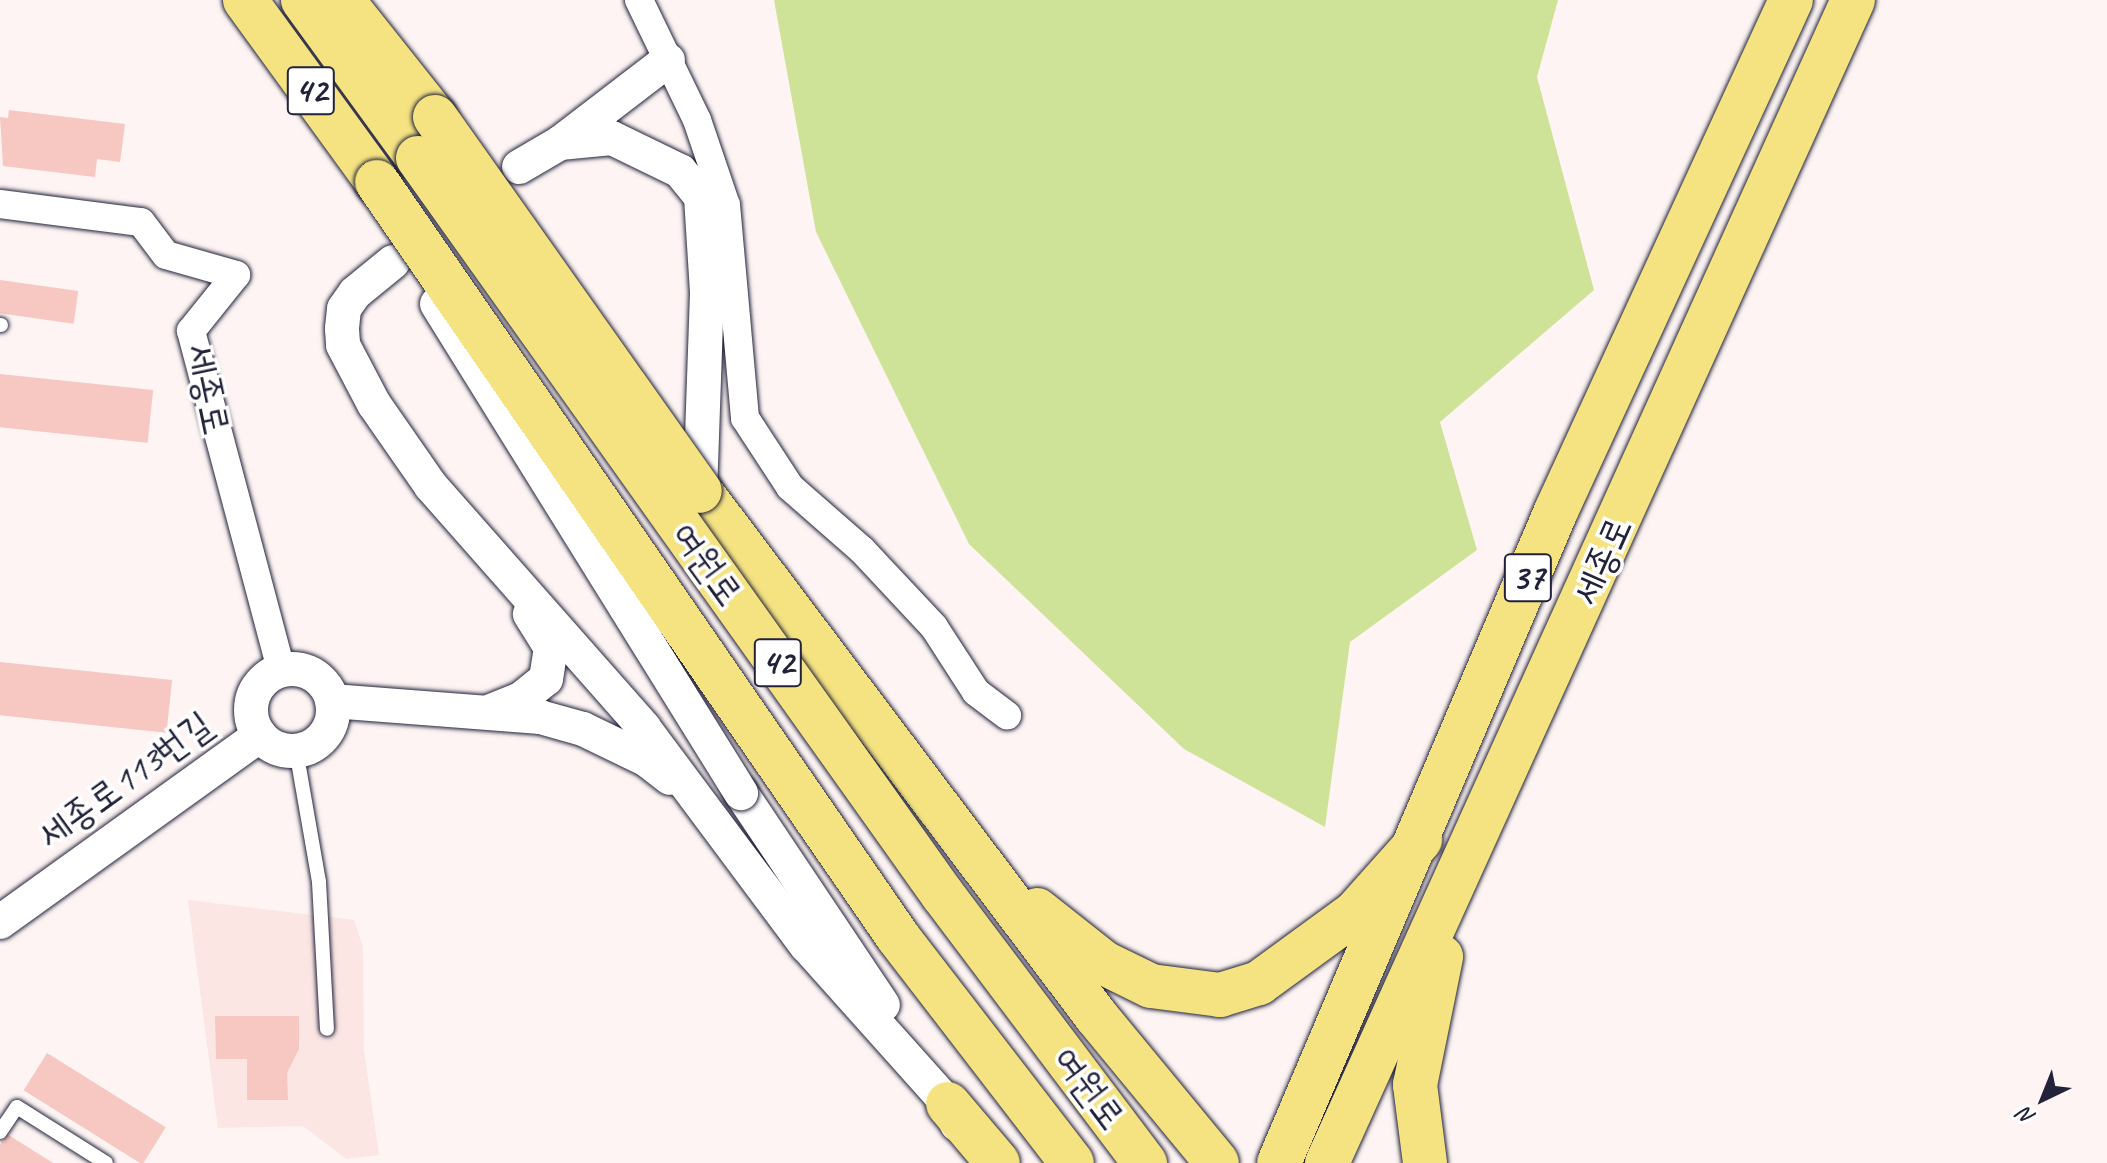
<!DOCTYPE html>
<html>
<head>
<meta charset="utf-8">
<style>
  body { margin:0 }
  #map { position:relative; width:2107px; height:1163px; overflow:hidden; background:#fdf4f3; font-family:Caveat,"Poor Story",sans-serif }
  div>[style] { position:absolute }
  .built>* { inset:0; background:#fbe6e4 }
  .green>* { inset:0; background:#cfe398 }
  .building>* { inset:0; background:#f7c7c1; transform-origin:0 0 }
  .roads { filter:drop-shadow(0 0 2px #22223b) drop-shadow(0 0 2px #22223b) }
  .service>* { height:14px; margin:-7px; padding:0 7px; transform-origin:7px; border-radius:7px; background:#fff }
  .minor>* { height:28px; margin:-14px; padding:0 14px; transform-origin:14px; border-radius:14px; background:#fff }
  .tertiary>* { height:34px; margin:-17px; padding:0 17px; transform-origin:17px; border-radius:17px; background:#fff }
  .tertiary>.ring { margin:-17px; padding:0; box-sizing:content-box; background:none; border:34px solid #fff; border-radius:50% }
  .primary>* { height:44px; margin:-22px; padding:0 22px; transform-origin:22px; border-radius:22px; background:#f5e382 }
  .trunk>* { height:44px; margin:-22px; padding:0 22px; transform-origin:22px; border-radius:22px; background:#f5e382 }
  .bridges { filter:drop-shadow(0 0 2px #22223b) drop-shadow(0 0 2px #22223b) }
  .tertiary-bridge>* { height:34px; margin:-17px; padding:0 17px; transform-origin:17px; border-radius:17px; background:#fff }
  .trunk-bridge>* { height:44px; margin:-22px; padding:0 22px; transform-origin:22px; border-radius:22px; background:#f5e382 }
  span { translate:-50% -50%; white-space:nowrap; text-align:center; line-height:1.15; -webkit-text-stroke:7px #fff; paint-order:stroke }
  .shield-label span { padding:2px 6px; background:#fff; border:2px solid; border-radius:6px; -webkit-text-stroke-width:0 }
  .shield-label { font-size:36px; color:#22223b; font-weight:700 }
  .street-label { font-size:38px; color:#22223b }
  .north { position:absolute; left:2003px; top:1059px; width:80px; height:80px; -webkit-text-stroke:6px #fff; paint-order:stroke; rotate:223deg; font-size:22px; font-weight:700; line-height:32px; text-align:center; color:#22223b }
  .north::after { content:''; display:block; margin:auto; width:28px; height:36px; background:#22223b; clip-path:polygon(50% 0,100% 100%,50% 72%,0 100%) }
</style>
</head>
<body>
<div id="map">
  <div class="built">
    <div style="clip-path:polygon(188px 900px,354px 920px,363px 947px,364px 1050px,379px 1155px,346px 1159px,303px 1126px,218px 1128px)"></div>
  </div>
  <div class="green">
    <div style="clip-path:polygon(774px 0,1558px 0,1537px 77px,1594px 290px,1440px 422px,1477px 550px,1350px 642px,1325px 827px,1184px 749px,969px 544px,816px 232px)"></div>
  </div>
  <div class="building">
    <div style="clip-path:polygon(9px 110px,125px 124px,120px 162px,97px 159px,95px 177px,3px 166px,0 117px,8px 118px)"></div>
    <div style="left:0;top:280px;width:79px;height:33px;rotate:8deg"></div>
    <div style="left:0;top:374px;width:154px;height:53px;rotate:6deg"></div>
    <div style="left:0;top:662px;width:173px;height:53px;rotate:6deg"></div>
    <div style="clip-path:polygon(215px 1016px,299px 1016px,299px 1049px,287px 1073px,288px 1100px,247px 1100px,247px 1059px,216px 1059px)"></div>
    <div style="left:47px;top:1053px;width:140px;height:44px;rotate:32deg"></div>
    <div style="clip-path:polygon(7px 1134px,53px 1163px,0 1163px,0 1145px)"></div>
  </div>
  <div class="roads">
    <div class="service">
      <div style="left:0;top:325px;width:1px"></div>
      <div style="left:296px;top:750px;width:134px;rotate:80.1deg"></div>
      <div style="left:319px;top:882px;width:147px;rotate:86.9deg"></div>
      <div style="left:0;top:1132px;width:30px;rotate:-56deg"></div>
      <div style="left:17px;top:1107px;width:105px;rotate:32.2deg"></div>
    </div>
    <div class="minor">
      <div style="left:639px;top:0;width:133px;rotate:64.2deg"></div>
      <div style="left:697px;top:120px;width:90px;rotate:71.2deg"></div>
      <div style="left:726px;top:205px;width:214px;rotate:84.9deg"></div>
      <div style="left:745px;top:418px;width:82px;rotate:56.9deg"></div>
      <div style="left:790px;top:487px;width:96px;rotate:41.2deg"></div>
      <div style="left:862px;top:550px;width:105px;rotate:46.9deg"></div>
      <div style="left:934px;top:627px;width:77px;rotate:57.1deg"></div>
      <div style="left:976px;top:692px;width:39px;rotate:37deg"></div>
      <div style="left:0;top:204px;width:142px;rotate:7.3deg"></div>
      <div style="left:141px;top:222px;width:41px;rotate:52.9deg"></div>
      <div style="left:166px;top:255px;width:73px;rotate:15.9deg"></div>
      <div style="left:236px;top:275px;width:72px;rotate:128.8deg"></div>
      <div style="left:191px;top:331px;width:351px;rotate:75.1deg"></div>
    </div>
    <div class="tertiary">
      <div style="left:560px;top:143px;width:136px;rotate:-37.5deg"></div>
      <div style="left:519px;top:167px;width:48px;rotate:-30.3deg"></div>
      <div style="left:560px;top:143px;width:52px;rotate:-5.5deg"></div>
      <div style="left:612px;top:138px;width:76px;rotate:25.9deg"></div>
      <div style="left:680px;top:171px;width:33px;rotate:51deg"></div>
      <div style="left:701px;top:197px;width:96px;rotate:86.4deg"></div>
      <div style="left:707px;top:293px;width:198px;rotate:92deg"></div>
      <div style="left:393px;top:262px;width:49px;rotate:140.8deg"></div>
      <div style="left:355px;top:293px;width:19px;rotate:125deg"></div>
      <div style="left:344px;top:309px;width:20px;rotate:96deg"></div>
      <div style="left:342px;top:329px;width:16px;rotate:86deg"></div>
      <div style="left:343px;top:345px;width:67px;rotate:62.3deg"></div>
      <div style="left:374px;top:404px;width:100px;rotate:55.2deg"></div>
      <div style="left:431px;top:486px;width:322px;rotate:48.6deg"></div>
      <div style="left:644px;top:728px;width:271px;rotate:53.3deg"></div>
      <div style="left:806px;top:945px;width:213px;rotate:48.2deg"></div>
      <div style="left:948px;top:1104px;width:22px;rotate:66deg"></div>
      <div class="ring" style="left:251px;top:669px;width:48px;height:48px"></div>
      <div style="left:332px;top:701px;width:209px;rotate:4.4deg"></div>
      <div style="left:540px;top:717px;width:45px;rotate:15.6deg"></div>
      <div style="left:583px;top:729px;width:71px;rotate:25.8deg"></div>
      <div style="left:647px;top:760px;width:29px;rotate:38deg"></div>
      <div style="left:491px;top:711px;width:32px;rotate:-22deg"></div>
      <div style="left:521px;top:699px;width:32px;rotate:-39deg"></div>
      <div style="left:546px;top:679px;width:31px;rotate:-81deg"></div>
      <div style="left:551px;top:648px;width:40px;rotate:-122deg"></div>
      <div style="left:741px;top:793px;width:255px;rotate:56.2deg"></div>
      <div style="left:0;top:922px;width:320px;rotate:-35.7deg"></div>
    </div>
    <div class="primary">
      <div style="left:1279px;top:1163px;width:708px;rotate:-66.98deg"></div>
      <div style="left:1556px;top:511px;width:562px;rotate:-65.3deg"></div>
      <div style="left:1327px;top:1163px;width:1276px;rotate:-65.66deg"></div>
      <div style="left:1425px;top:1163px;width:79px;rotate:-97.3deg"></div>
      <div style="left:1415px;top:1085px;width:131px;rotate:-78.5deg"></div>
    </div>
    <div class="trunk">
      <div style="left:245px;top:0;width:225px;rotate:54deg"></div>
      <div style="left:303px;top:0;width:195px;rotate:54deg"></div>
      <div style="left:342px;top:0;width:149px;rotate:51.5deg"></div>
      <div style="left:700px;top:491px;width:658px;rotate:52.97deg"></div>
      <div style="left:1096px;top:1016px;width:190px;rotate:50.5deg"></div>
      <div style="left:1037px;top:910px;width:85px;rotate:38.3deg"></div>
      <div style="left:1104px;top:963px;width:52px;rotate:26.1deg"></div>
      <div style="left:1151px;top:986px;width:70px;rotate:7.4deg"></div>
      <div style="left:1220px;top:995px;width:41px;rotate:-17.1deg"></div>
      <div style="left:1259px;top:983px;width:119px;rotate:-36.1deg"></div>
      <div style="left:1355px;top:913px;width:98px;rotate:-48.3deg"></div>
      <div style="left:948px;top:1104px;width:77px;rotate:49.7deg"></div>
    </div>
  </div>
  <div class="bridges">
    <div class="tertiary-bridge">
      <div style="left:437px;top:304px;width:576px;rotate:58.13deg"></div>
    </div>
    <div class="trunk-bridge">
      <div style="left:435px;top:117px;width:458px;rotate:54.7deg"></div>
      <div style="left:418px;top:158px;width:905px;rotate:54.54deg"></div>
      <div style="left:943px;top:895px;width:336px;rotate:53deg"></div>
      <div style="left:377px;top:182px;width:917px;rotate:55.39deg"></div>
      <div style="left:898px;top:937px;width:285px;rotate:52.4deg"></div>
    </div>
  </div>
  <div class="shield-label">
    <span style="left:311px;top:91px">42</span>
    <span style="left:1528px;top:578px">37</span>
    <span style="left:778px;top:663px">42</span>
  </div>
  <div class="street-label">
    <span style="left:208px;top:389px;rotate:78deg">세종로</span>
    <span style="left:1602px;top:561px;rotate:-66deg">세종로</span>
    <span style="left:707px;top:564px;rotate:54deg">여원로</span>
    <span style="left:125px;top:780px;rotate:-36deg">세종로113번길</span>
    <span style="left:1089px;top:1088px;rotate:53deg">여원로</span>
  </div>
  <div class="north">N</div>
</div>
</body>
</html>
